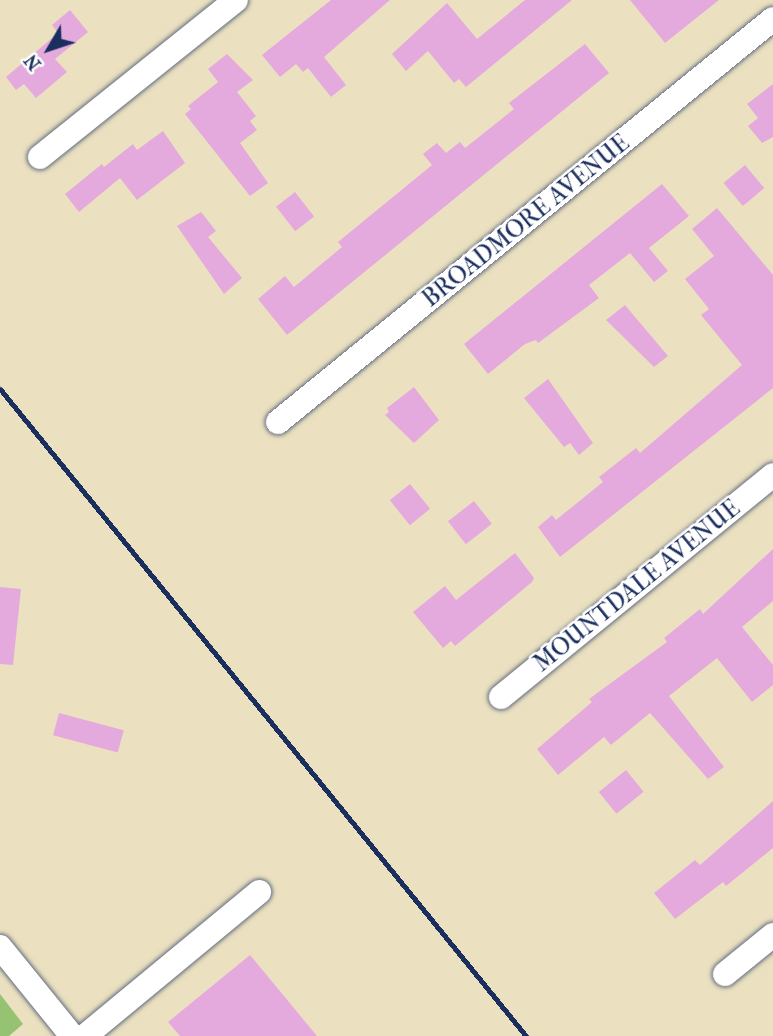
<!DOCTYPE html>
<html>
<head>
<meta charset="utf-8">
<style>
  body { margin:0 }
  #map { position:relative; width:773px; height:1036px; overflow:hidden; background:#ebe1c0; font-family:"IM FELL French Canon",serif }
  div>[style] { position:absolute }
  .green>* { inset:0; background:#95c372 }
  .building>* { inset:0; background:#e5aadd; transform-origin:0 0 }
  .roads { filter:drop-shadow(0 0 2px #646d80) drop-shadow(0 0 2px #646d80) }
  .street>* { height:24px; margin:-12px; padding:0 12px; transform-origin:12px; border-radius:12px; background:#fff }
  .rail>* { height:5px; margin:-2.5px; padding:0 2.5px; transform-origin:2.5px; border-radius:2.5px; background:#1b2f5e }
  span { translate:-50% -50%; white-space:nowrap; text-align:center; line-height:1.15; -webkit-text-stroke:5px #fff; paint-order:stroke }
  .street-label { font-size:24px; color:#1b2f5e }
  .north { position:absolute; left:14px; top:14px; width:70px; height:70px; -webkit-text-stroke:5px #fff; paint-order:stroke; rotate:231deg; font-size:19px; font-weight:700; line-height:28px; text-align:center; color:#1b2f5e }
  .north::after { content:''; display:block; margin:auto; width:24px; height:32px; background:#1b2f5e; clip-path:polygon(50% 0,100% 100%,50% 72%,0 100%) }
</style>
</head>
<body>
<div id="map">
  <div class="green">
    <div style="clip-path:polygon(0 994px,23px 1024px,9px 1036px,0 1036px)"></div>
  </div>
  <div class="building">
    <div style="clip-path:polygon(331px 0,390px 0,324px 57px,346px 85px,331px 97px,308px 68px,303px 72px,296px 64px,280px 77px,262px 55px)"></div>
    <div style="clip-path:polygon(525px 0,572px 0,466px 87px,459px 79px,454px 83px,428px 51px,406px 71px,392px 54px,447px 3px,477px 39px)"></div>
    <div style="clip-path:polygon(630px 0,719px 0,665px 43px)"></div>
    <div style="clip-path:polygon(70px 10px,88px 32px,55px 59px,67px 72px,36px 98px,24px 84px,16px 90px,6px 77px,58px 33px,52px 25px)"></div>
    <div style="clip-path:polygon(585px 44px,609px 73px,287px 335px,258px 299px,285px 276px,294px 287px,342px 247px,338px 242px,432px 165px,423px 154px,437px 143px,446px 153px,460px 142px,465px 148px,514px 109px,509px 103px)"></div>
    <div style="clip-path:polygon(227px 54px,253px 80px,237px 92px,256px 116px,250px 121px,257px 130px,240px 143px,268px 183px,250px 196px,185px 114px,191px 109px,188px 106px,218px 82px,208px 69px)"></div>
    <div style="clip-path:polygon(773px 84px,773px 137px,762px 143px,748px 126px,758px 118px,747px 104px)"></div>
    <div style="clip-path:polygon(163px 131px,185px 163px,137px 200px,120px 178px,79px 212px,65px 194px,102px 164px,104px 167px,133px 144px,137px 150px)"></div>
    <div style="left:745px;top:165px;width:30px;height:28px;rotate:50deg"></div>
    <div style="clip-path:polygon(662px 184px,689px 216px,649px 248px,668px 271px,654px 282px,630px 253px,589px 285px,599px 298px,538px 343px,536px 340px,525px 344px,488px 374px,464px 344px)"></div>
    <div style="left:295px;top:192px;width:31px;height:24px;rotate:52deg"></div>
    <div style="clip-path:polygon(717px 208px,773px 275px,773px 388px,560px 557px,538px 527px,552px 515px,556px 520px,603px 482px,599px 477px,636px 448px,640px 453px,742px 365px,701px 315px,709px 309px,685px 279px,714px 256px,692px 229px)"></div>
    <div style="clip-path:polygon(201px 212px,216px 231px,208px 237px,242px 278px,224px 294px,177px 226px)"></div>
    <div style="clip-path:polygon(625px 305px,668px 356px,654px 367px,606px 320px)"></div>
    <div style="clip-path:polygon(548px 379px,593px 443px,579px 455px,570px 443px,564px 447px,524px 398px)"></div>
    <div style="clip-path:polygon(414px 387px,439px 420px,414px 443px,385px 415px,389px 412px,387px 408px)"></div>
    <div style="left:410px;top:484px;width:32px;height:26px;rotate:51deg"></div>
    <div style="left:474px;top:501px;width:29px;height:33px;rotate:52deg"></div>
    <div style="clip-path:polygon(773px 549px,773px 601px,742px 627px,773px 665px,773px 685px,752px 702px,717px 658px,669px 696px,724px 767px,708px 779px,650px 713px,611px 745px,604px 737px,558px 775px,537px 749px,592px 702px,589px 699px,667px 642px,664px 638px,700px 609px,703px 614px)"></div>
    <div style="clip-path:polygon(515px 553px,534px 578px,532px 582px,455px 646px,451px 641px,443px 648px,413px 612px,445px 586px,456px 600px)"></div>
    <div style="clip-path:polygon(0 587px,21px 589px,13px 665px,0 664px)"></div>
    <div style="left:59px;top:713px;width:67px;height:23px;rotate:15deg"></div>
    <div style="left:626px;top:770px;width:28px;height:35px;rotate:51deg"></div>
    <div style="clip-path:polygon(773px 801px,773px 848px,726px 886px,723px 882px,675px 919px,654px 893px,695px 860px,700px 865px)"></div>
    <div style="clip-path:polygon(250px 955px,317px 1036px,180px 1036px,168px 1022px)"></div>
  </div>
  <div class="roads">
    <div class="street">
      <div style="left:40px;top:157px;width:251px;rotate:-38.7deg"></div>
      <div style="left:278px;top:422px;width:638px;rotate:-39.15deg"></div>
      <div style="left:501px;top:697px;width:351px;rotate:-39.2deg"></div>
      <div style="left:0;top:947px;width:114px;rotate:51deg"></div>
      <div style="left:725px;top:974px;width:62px;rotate:-39.1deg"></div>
      <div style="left:85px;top:1036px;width:226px;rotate:-39.6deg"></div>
    </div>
  </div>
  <div class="rail">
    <div style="left:0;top:389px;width:834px;rotate:50.89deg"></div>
  </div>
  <div class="street-label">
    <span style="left:526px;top:221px;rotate:-39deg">BROADMORE AVENUE</span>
    <span style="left:637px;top:586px;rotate:-39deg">MOUNTDALE AVENUE</span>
  </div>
  <div class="north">N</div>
</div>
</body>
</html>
